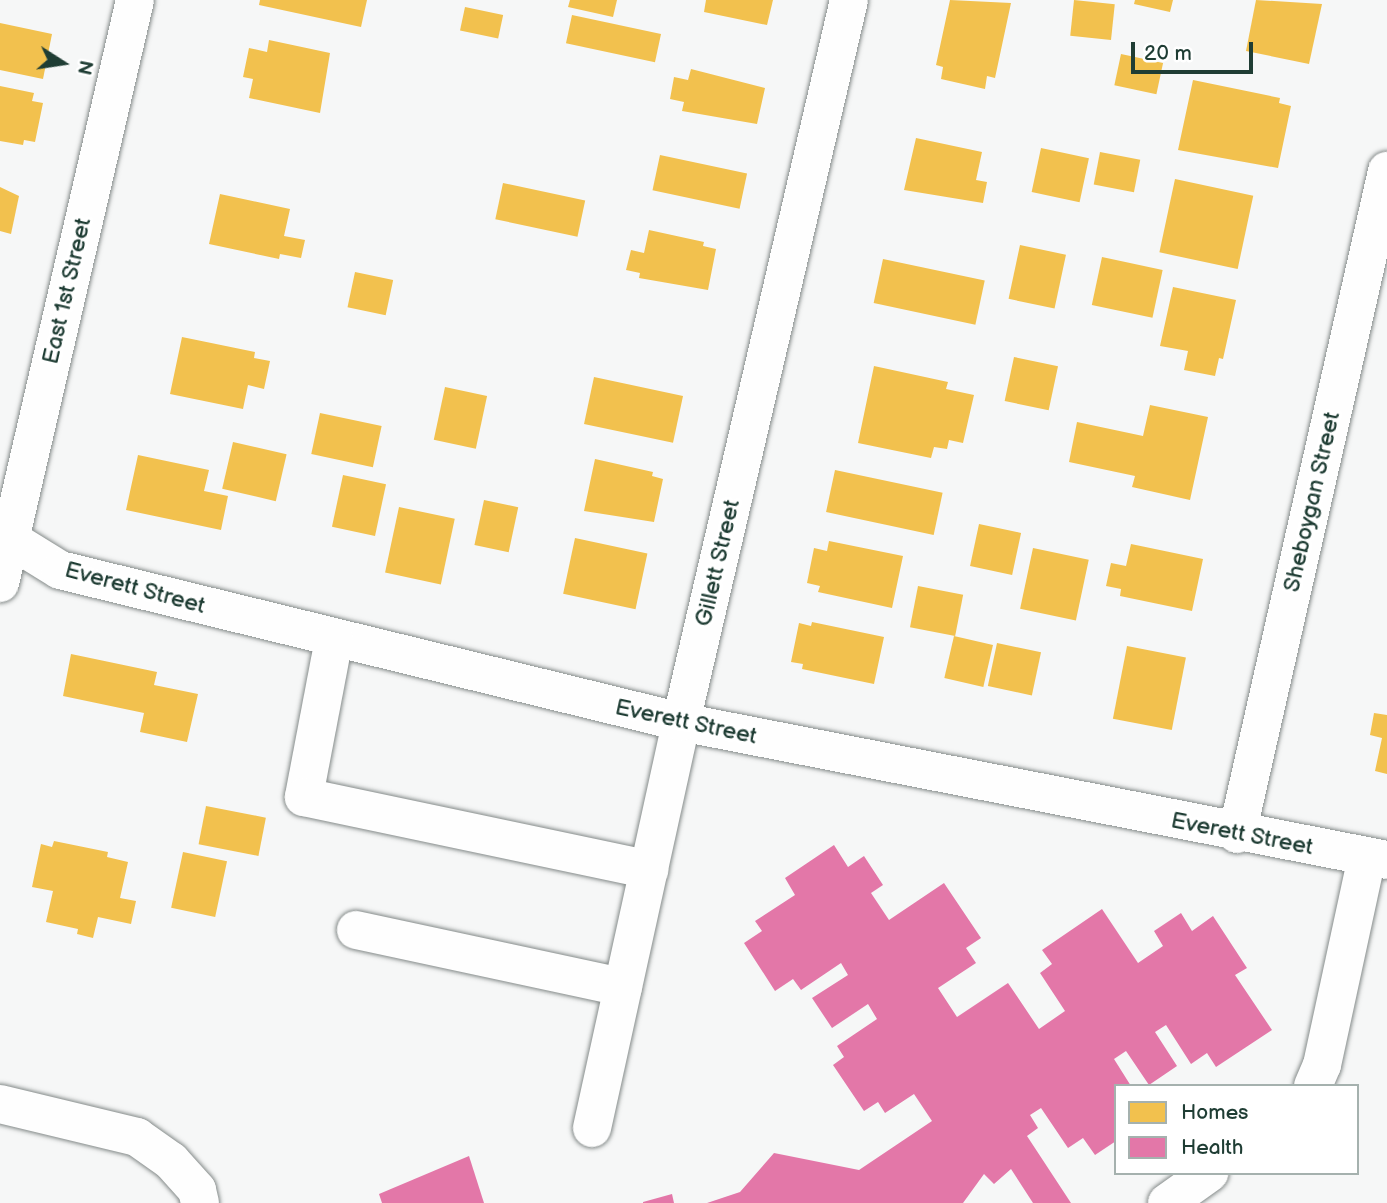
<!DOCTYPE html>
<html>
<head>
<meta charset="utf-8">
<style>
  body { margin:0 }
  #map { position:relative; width:1387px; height:1203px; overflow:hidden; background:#f6f7f7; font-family:"Balsamiq Sans",sans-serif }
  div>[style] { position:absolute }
  .homes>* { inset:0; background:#f2c14e; transform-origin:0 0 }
  .health>* { inset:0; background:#e377a8 }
  .roads { filter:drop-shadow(0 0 2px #858b8a) drop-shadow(0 0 2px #858b8a) }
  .minor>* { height:38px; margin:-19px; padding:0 19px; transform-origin:19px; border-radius:19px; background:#fefefe }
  span { translate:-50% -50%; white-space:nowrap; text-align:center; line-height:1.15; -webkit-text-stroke:7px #fff; paint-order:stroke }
  .street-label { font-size:23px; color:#1f3d34 }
  .legend { position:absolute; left:1114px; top:1084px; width:245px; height:91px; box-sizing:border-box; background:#fff; border:2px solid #a5b1ae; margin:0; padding:9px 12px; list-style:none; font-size:21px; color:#1f3d34 }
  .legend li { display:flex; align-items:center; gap:14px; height:35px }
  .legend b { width:35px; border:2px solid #a5b1ae }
  .north { position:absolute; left:28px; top:28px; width:70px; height:70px; -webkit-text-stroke:5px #fff; paint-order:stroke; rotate:102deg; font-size:19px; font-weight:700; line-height:28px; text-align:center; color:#1f3d34 }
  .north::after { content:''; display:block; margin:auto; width:24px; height:32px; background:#1f3d34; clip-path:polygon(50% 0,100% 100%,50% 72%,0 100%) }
  .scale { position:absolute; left:1131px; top:42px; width:122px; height:32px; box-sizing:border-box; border:4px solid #1f3d34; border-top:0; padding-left:9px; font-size:21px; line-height:24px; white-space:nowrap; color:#1f3d34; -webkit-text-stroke:5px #fff; paint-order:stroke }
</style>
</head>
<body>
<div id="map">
  <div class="homes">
    <div style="clip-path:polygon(260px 0,367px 0,361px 27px,259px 5px)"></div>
    <div style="clip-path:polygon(570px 0,617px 0,613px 17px,568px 7px)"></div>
    <div style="clip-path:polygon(706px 0,773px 0,767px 25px,704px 12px)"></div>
    <div style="clip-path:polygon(950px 0,1011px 3px,995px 78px,987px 76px,985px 89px,941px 79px,943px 67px,936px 65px)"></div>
    <div style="left:1074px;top:0;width:41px;height:36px;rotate:6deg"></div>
    <div style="clip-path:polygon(1135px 0,1173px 0,1170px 12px,1134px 4px)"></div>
    <div style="clip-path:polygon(1256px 0,1322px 4px,1309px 64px,1246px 51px)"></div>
    <div style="left:465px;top:7px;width:39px;height:24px;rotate:12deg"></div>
    <div style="left:572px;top:15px;width:91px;height:29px;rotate:12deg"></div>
    <div style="clip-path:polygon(0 23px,52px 34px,43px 79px,0 70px)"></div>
    <div style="clip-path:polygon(269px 40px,330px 53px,320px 113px,249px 98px,253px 79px,243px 77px,249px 48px,267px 52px)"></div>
    <div style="left:1121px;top:54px;width:43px;height:32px;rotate:12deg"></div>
    <div style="clip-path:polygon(691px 69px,765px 88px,757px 124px,682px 111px,684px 102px,670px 99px,674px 77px,688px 80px)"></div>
    <div style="clip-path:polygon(1193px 80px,1280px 98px,1279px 103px,1291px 106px,1278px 168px,1178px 150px)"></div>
    <div style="clip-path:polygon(0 86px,34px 93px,32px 101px,43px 103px,35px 142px,24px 140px,23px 145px,0 141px)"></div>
    <div style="clip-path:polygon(916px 138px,982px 152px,976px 180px,987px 182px,983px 203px,904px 190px)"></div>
    <div style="left:1041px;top:148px;width:49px;height:45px;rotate:12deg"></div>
    <div style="left:1100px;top:152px;width:41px;height:33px;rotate:11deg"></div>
    <div style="left:660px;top:155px;width:89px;height:36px;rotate:12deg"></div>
    <div style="left:1175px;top:179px;width:80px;height:75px;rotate:12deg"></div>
    <div style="left:503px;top:183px;width:84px;height:37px;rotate:12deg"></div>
    <div style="clip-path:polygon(0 187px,19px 196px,11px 234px,0 231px)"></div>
    <div style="clip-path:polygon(220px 194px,290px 209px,284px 236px,305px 240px,301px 258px,280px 254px,279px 259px,209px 244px)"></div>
    <div style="clip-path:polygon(649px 230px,704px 242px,703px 246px,716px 249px,708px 290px,639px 278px,640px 273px,626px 270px,631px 250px,644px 253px)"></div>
    <div style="left:1020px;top:245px;width:47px;height:55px;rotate:12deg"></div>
    <div style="left:1102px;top:257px;width:62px;height:49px;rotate:12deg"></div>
    <div style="left:883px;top:259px;width:104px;height:45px;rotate:12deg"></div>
    <div style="left:355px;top:272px;width:39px;height:36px;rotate:12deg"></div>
    <div style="clip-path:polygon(1173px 287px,1236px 300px,1223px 359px,1219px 358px,1215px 376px,1184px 370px,1188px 351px,1160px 346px)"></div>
    <div style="clip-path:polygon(182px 337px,255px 352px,254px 358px,270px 361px,264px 389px,248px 385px,243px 409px,170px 394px)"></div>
    <div style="left:1014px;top:357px;width:45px;height:45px;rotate:12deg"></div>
    <div style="clip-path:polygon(874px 366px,948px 382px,946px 389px,974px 395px,963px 443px,949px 440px,947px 449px,934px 447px,931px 458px,858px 443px)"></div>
    <div style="left:594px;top:377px;width:91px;height:48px;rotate:12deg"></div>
    <div style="left:445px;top:387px;width:43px;height:54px;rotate:12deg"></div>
    <div style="clip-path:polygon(1150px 405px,1208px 417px,1190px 500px,1132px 487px,1135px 476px,1069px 462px,1077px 422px,1143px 436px)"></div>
    <div style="left:320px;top:413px;width:63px;height:42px;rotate:12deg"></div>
    <div style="left:233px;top:442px;width:55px;height:48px;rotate:13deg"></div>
    <div style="clip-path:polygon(138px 455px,209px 470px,204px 491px,228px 496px,221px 530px,126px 510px)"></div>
    <div style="clip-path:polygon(595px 459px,653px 472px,652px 476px,663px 479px,654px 522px,584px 511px)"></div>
    <div style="left:835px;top:470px;width:110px;height:43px;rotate:12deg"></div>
    <div style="left:343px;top:475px;width:44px;height:53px;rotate:12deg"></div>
    <div style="left:484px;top:500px;width:35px;height:46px;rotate:12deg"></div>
    <div style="left:399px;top:507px;width:57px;height:67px;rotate:12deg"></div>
    <div style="left:979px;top:524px;width:43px;height:43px;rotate:12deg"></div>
    <div style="left:575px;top:538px;width:74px;height:57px;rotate:12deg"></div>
    <div style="clip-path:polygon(829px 541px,903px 556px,892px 608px,818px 592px,820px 586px,807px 583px,814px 548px,827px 551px)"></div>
    <div style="clip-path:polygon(1131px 544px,1203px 559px,1192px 611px,1120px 596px,1121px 589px,1106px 586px,1111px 563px,1126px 566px)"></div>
    <div style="left:1033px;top:548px;width:57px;height:62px;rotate:12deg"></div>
    <div style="left:918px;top:586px;width:46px;height:42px;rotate:11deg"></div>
    <div style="clip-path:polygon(812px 622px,884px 637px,874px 684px,802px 669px,803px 664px,791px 662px,799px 623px,811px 626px)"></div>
    <div style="left:954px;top:636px;width:40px;height:43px;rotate:13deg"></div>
    <div style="left:997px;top:643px;width:45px;height:44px;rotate:12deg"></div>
    <div style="left:1127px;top:646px;width:60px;height:74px;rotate:11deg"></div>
    <div style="clip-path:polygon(71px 654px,157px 672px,154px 685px,198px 694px,187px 742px,140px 732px,144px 713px,63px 696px)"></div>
    <div style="clip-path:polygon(1374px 713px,1387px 715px,1387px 774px,1375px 771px,1382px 738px,1370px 735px)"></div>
    <div style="left:206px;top:806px;width:61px;height:39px;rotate:11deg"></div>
    <div style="clip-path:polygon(54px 841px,108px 852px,107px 857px,128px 862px,120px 898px,136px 901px,131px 924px,98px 917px,93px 938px,77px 934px,78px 929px,46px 922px,53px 891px,32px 887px,41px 844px,52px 847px)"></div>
    <div style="left:183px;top:852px;width:45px;height:57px;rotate:12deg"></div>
  </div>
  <div class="health">
    <div style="clip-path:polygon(834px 845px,848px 867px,864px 856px,883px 885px,871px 893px,889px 920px,944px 883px,981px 938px,966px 948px,976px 963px,938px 988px,957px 1017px,1008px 983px,1039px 1029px,1065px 1011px,1040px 973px,1052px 964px,1042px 950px,1102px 909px,1138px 963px,1163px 946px,1154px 931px,1181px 913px,1192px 931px,1213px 916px,1247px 968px,1235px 975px,1272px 1030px,1216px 1067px,1207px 1053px,1191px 1064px,1166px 1025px,1155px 1032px,1177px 1066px,1149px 1085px,1126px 1051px,1114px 1059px,1131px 1086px,1116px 1086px,1116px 1141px,1095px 1155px,1083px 1138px,1068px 1148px,1041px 1108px,1030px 1115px,1038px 1128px,1027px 1136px,1071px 1203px,1033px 1203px,1011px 1169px,994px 1184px,984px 1174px,963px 1203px,707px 1203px,740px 1192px,774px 1153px,859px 1170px,932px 1121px,914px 1094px,885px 1113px,878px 1102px,864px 1111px,833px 1065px,844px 1057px,837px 1046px,877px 1019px,868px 1004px,832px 1028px,812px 998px,848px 975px,841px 963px,801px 990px,793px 979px,775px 991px,744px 943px,762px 931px,755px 921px,795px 895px,785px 878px)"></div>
    <div style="clip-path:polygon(469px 1156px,484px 1203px,382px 1203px,379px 1194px)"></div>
    <div style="clip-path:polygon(672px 1194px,674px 1203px,643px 1203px,643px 1202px)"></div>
  </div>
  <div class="roads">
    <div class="minor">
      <div style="left:0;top:533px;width:70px;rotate:31.7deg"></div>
      <div style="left:60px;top:570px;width:639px;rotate:13.75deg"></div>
      <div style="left:681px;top:722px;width:719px;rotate:11.06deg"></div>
      <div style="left:0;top:583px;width:598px;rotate:-76.96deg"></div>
      <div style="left:334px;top:639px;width:161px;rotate:100.8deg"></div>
      <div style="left:304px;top:797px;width:353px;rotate:11.9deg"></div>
      <div style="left:1237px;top:834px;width:680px;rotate:-77.25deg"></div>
      <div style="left:356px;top:930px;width:273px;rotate:12.1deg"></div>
      <div style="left:1313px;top:1086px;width:23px;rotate:-67deg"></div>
      <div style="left:1322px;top:1065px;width:213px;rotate:-77.8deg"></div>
      <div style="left:0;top:1104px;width:141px;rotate:13.5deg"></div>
      <div style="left:137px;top:1137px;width:42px;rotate:35.2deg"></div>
      <div style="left:171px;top:1161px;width:39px;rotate:48deg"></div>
      <div style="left:197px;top:1190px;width:13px;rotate:77deg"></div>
      <div style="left:592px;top:1128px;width:416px;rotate:-77.6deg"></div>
      <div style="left:681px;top:722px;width:741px;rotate:-76.9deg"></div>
      <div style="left:1167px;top:1203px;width:52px;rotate:-35.5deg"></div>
    </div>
  </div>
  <div class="street-label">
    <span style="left:67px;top:291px;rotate:-77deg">East 1st Street</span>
    <span style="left:1312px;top:502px;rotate:-77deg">Sheboygan Street</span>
    <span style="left:718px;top:563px;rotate:-77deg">Gillett Street</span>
    <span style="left:135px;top:588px;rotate:15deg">Everett Street</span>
    <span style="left:686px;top:722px;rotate:12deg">Everett Street</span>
    <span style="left:1242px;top:834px;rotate:11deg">Everett Street</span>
  </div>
  <ul class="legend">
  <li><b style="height:19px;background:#f2c14e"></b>Homes</li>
  <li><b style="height:19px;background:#e377a8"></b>Health</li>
  </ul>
  <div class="north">N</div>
  <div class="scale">20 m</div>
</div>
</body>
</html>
